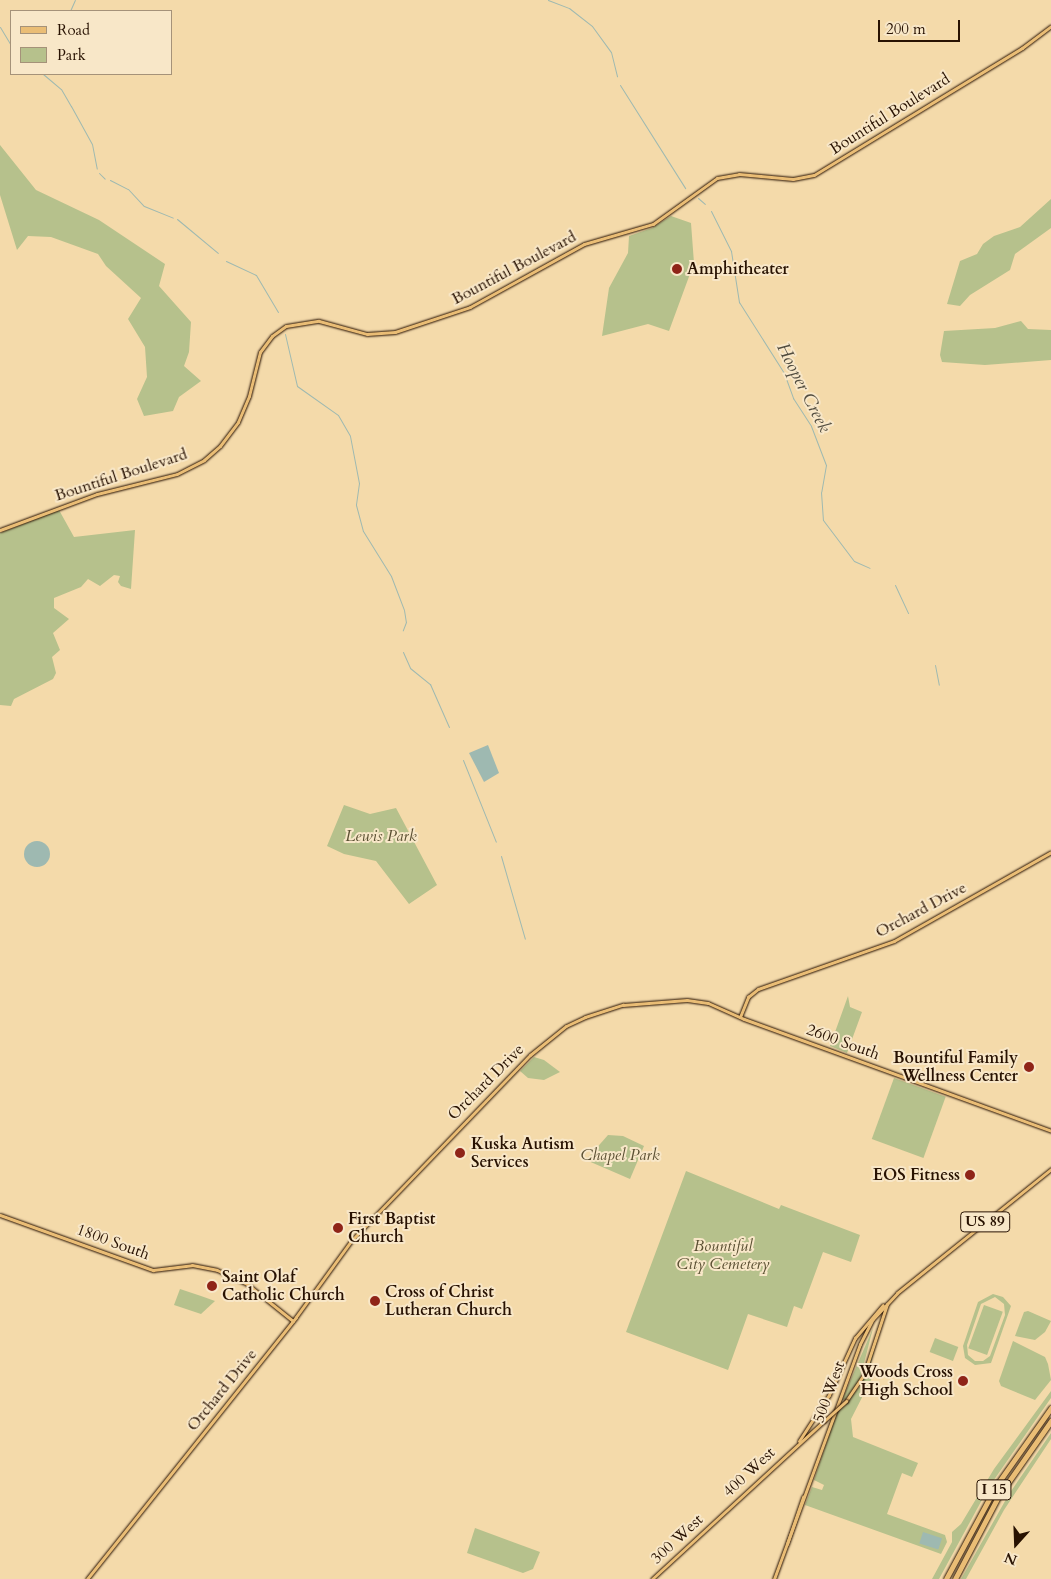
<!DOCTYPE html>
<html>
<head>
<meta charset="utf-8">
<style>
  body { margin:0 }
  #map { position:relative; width:1051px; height:1579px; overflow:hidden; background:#f4daaa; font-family:Cardo,serif }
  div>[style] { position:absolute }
  .green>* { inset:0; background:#b6c18c; transform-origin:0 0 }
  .water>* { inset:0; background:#9eb9b1; transform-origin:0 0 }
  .round { border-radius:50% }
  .stream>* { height:1px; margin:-0.5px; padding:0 0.5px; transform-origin:0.5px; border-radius:0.5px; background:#9eb9b1 }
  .roads { filter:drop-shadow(0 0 1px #281202) drop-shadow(0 0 1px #281202) }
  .major>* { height:3px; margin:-1.5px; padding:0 1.5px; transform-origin:1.5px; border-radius:1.5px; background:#eabd75 }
  .highway>* { height:4.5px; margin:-2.25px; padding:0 2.25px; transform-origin:2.25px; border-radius:2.25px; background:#eabd75 }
  .bridges { filter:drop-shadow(0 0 1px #281202) drop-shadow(0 0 1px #281202) }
  .major-bridge>* { height:3px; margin:-1.5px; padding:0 1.5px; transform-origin:1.5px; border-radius:1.5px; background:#eabd75 }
  .dots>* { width:14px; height:14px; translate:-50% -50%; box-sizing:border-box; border:2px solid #f8e7c8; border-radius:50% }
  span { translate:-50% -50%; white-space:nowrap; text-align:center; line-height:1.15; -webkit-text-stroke:4px #f8e7c8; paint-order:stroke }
  .shield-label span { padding:1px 4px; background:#f8e7c8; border:1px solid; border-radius:4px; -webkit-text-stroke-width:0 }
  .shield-label { font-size:15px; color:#281202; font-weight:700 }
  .street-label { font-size:16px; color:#281202 }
  .poi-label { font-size:16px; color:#281202; font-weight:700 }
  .left { translate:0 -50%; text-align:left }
  .right { translate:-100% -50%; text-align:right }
  .park-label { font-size:16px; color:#5a4f32; font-style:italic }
  .water-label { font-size:18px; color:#514c3f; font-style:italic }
  .legend { position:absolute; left:10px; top:10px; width:162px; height:65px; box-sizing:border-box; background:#f8e7c8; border:1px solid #a59279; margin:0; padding:6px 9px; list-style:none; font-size:15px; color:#281202 }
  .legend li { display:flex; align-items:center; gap:10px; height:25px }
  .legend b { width:25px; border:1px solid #a59279 }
  .north { position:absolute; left:991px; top:1519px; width:50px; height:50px; -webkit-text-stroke:4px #f8e7c8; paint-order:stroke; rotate:200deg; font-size:14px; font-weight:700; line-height:20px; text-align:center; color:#281202 }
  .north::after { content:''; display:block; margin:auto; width:18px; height:22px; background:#281202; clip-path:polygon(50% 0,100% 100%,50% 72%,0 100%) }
  .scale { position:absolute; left:878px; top:20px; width:82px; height:22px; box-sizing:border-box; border:2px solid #281202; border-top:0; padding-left:6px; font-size:15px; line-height:18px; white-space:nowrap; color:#281202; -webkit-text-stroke:4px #f8e7c8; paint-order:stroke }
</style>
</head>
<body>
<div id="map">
  <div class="green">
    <div style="clip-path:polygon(0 145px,36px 190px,99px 220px,165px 264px,159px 286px,191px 322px,189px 352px,184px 366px,201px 381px,179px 397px,173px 411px,144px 416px,137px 399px,147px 377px,145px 347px,128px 319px,141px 298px,106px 266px,98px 254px,51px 237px,28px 236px,17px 250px,0 195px)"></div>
    <div style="clip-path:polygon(1051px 199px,1051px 228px,1015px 254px,1010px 270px,970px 295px,960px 306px,947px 304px,960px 261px,977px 254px,983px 244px,994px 236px,1020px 227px)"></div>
    <div style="clip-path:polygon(671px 216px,691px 223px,694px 263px,669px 331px,648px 324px,602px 336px,609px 288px,628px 253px,629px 236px,652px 228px)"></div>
    <div style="clip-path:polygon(1021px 321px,1028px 329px,1051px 330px,1051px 360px,985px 365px,942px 362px,940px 355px,944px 331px,995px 328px)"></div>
    <div style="clip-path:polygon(59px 510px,74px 537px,135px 530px,131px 589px,121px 586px,118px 582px,120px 576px,114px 575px,100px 586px,88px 579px,81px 587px,54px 598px,54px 608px,69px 619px,53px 633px,60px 650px,52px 657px,56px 673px,53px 679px,14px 699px,11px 706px,0 705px,0 533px)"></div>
    <div style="clip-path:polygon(344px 805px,370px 814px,396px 808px,437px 885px,409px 904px,376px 861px,344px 854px,327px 846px)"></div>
    <div style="clip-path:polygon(848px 996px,850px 1007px,862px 1012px,847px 1053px,830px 1046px)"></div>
    <div style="clip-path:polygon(534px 1057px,544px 1060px,560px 1072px,544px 1080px,528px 1078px,520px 1071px)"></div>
    <div style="left:894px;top:1078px;width:55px;height:65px;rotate:20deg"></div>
    <div style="clip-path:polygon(608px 1135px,623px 1136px,644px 1146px,630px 1179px,586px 1160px)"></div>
    <div style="clip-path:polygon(686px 1171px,779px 1209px,781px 1205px,860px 1235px,851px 1262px,823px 1252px,802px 1309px,794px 1306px,787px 1327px,748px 1314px,728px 1370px,626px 1332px)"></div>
    <div style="clip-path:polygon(180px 1289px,201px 1296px,215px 1301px,201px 1314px,174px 1305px)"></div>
    <div style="clip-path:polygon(evenodd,993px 1294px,1003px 1297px,1011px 1306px,991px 1363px,975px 1365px,965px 1358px,963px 1346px,978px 1302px,993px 1294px,995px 1297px,1004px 1304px,1005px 1315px,990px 1356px,983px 1361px,975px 1361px,968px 1355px,967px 1345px,981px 1304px,995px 1297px)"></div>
    <div style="left:984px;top:1305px;width:20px;height:46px;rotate:20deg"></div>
    <div style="clip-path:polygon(1028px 1311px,1051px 1321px,1045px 1332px,1035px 1340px,1015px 1336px,1024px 1312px)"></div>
    <div style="clip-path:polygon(883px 1319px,869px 1371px,874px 1374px,851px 1419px,853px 1437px,918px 1463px,912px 1477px,902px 1473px,887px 1514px,945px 1535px,947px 1542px,941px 1554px,805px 1505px,812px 1487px,822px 1490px,824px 1485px,814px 1480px,833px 1424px,837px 1413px,861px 1385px)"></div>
    <div style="clip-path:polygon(873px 1328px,860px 1379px,846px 1399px,842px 1400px)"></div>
    <div style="left:935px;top:1338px;width:25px;height:15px;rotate:21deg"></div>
    <div style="clip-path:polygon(1013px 1341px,1045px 1357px,1048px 1364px,1051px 1380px,1035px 1400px,1001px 1386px,999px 1381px)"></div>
    <div style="clip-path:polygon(1051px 1391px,1051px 1398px,989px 1487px,939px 1579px,932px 1579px,952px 1542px,952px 1532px,961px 1524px,994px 1469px)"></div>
    <div style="clip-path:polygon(1051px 1433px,1051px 1439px,1004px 1510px,966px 1579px,961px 1579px,1009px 1494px)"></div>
    <div style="clip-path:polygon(475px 1528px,540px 1552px,533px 1569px,523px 1573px,467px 1553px)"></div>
  </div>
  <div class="water">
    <div style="clip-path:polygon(488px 745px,499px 773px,484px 782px,469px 753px)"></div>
    <div class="round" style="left:24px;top:841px;width:26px;height:26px"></div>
    <div style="left:923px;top:1532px;width:20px;height:12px;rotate:18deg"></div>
  </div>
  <div class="stream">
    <div style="left:548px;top:0;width:22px;rotate:21deg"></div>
    <div style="left:569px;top:8px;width:29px;rotate:38deg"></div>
    <div style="left:592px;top:26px;width:32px;rotate:54deg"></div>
    <div style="left:611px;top:52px;width:25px;rotate:76deg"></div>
    <div style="left:70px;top:11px;width:12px;rotate:-66deg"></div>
    <div style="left:0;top:27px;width:21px;rotate:59deg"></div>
    <div style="left:43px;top:74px;width:23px;rotate:40deg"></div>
    <div style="left:61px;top:89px;width:20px;rotate:60deg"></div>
    <div style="left:71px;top:106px;width:43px;rotate:61.1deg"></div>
    <div style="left:92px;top:144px;width:25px;rotate:79deg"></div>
    <div style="left:620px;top:85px;width:122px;rotate:57.7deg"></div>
    <div style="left:99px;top:173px;width:8px;rotate:45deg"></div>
    <div style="left:110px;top:180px;width:20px;rotate:27deg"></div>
    <div style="left:128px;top:189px;width:23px;rotate:47deg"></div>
    <div style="left:144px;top:206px;width:31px;rotate:22deg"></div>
    <div style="left:698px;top:198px;width:9px;rotate:41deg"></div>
    <div style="left:711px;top:211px;width:45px;rotate:63.4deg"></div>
    <div style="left:731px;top:251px;width:52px;rotate:81.1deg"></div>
    <div style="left:739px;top:302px;width:84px;rotate:57.6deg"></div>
    <div style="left:784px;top:373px;width:27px;rotate:70deg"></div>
    <div style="left:793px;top:398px;width:33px;rotate:57deg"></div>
    <div style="left:811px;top:426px;width:42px;rotate:69deg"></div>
    <div style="left:826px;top:465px;width:27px;rotate:100deg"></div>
    <div style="left:821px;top:492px;width:28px;rotate:86deg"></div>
    <div style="left:823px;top:520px;width:51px;rotate:52.9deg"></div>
    <div style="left:854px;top:561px;width:17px;rotate:24deg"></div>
    <div style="left:177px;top:219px;width:53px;rotate:39.7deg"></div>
    <div style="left:226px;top:261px;width:33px;rotate:25deg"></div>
    <div style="left:256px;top:275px;width:43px;rotate:59.3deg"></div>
    <div style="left:285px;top:334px;width:53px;rotate:77deg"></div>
    <div style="left:297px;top:386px;width:50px;rotate:35.3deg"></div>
    <div style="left:338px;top:415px;width:24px;rotate:60deg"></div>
    <div style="left:350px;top:436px;width:48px;rotate:79.2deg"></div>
    <div style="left:359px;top:483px;width:22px;rotate:98deg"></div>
    <div style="left:356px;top:505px;width:27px;rotate:75deg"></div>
    <div style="left:363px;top:531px;width:53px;rotate:58.1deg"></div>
    <div style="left:391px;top:576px;width:36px;rotate:69deg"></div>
    <div style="left:404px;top:610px;width:12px;rotate:81deg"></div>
    <div style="left:406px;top:622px;width:9px;rotate:111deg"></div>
    <div style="left:895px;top:585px;width:31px;rotate:65deg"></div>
    <div style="left:403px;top:652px;width:17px;rotate:66deg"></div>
    <div style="left:410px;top:668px;width:26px;rotate:39deg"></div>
    <div style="left:430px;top:684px;width:47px;rotate:66.2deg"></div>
    <div style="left:935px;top:665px;width:20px;rotate:79deg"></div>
    <div style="left:463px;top:760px;width:88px;rotate:68.1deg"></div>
    <div style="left:501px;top:856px;width:86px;rotate:73.9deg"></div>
  </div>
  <div class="roads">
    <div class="major">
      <div style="left:0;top:530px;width:103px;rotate:-20.4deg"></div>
      <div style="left:97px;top:494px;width:82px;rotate:-14deg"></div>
      <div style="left:177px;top:474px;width:30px;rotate:-27deg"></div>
      <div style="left:204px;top:460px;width:21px;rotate:-41deg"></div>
      <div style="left:220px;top:446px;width:30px;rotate:-53deg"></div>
      <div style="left:238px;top:422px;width:28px;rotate:-67deg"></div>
      <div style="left:249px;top:396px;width:45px;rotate:-76deg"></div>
      <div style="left:260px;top:352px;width:20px;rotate:-53deg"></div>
      <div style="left:272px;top:336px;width:17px;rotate:-36deg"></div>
      <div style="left:286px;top:326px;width:33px;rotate:-9deg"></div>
      <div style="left:319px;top:321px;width:50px;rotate:15.2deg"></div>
      <div style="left:367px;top:334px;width:28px;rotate:-4deg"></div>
      <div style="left:395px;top:332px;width:79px;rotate:-18.4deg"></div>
      <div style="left:470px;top:307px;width:130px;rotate:-28.9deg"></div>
      <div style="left:584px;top:244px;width:72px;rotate:-16.2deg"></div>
      <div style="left:653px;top:224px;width:79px;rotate:-35.7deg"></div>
      <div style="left:717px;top:178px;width:22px;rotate:-10deg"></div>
      <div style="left:739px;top:174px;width:54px;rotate:5.3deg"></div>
      <div style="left:793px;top:179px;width:21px;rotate:-11deg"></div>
      <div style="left:814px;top:175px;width:244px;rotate:-31.4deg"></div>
      <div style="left:1022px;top:48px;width:36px;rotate:-37deg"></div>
      <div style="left:740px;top:1017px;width:22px;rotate:-68deg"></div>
      <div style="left:748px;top:997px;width:13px;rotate:-39deg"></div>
      <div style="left:758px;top:989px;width:144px;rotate:-19.4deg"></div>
      <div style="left:894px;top:941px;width:180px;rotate:-29.5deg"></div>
      <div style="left:0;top:1215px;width:163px;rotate:19.8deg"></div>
      <div style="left:153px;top:1270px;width:39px;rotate:-7deg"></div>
      <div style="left:192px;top:1265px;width:25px;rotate:11deg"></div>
      <div style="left:217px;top:1270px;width:33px;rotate:25deg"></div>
      <div style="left:247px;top:1284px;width:59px;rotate:38.8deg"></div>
      <div style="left:846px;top:1401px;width:32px;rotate:-56deg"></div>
      <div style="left:864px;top:1374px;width:74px;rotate:-71.8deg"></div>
      <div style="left:799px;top:1441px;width:55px;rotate:-56.9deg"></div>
      <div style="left:829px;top:1395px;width:63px;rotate:-65.5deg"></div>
      <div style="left:855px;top:1338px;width:43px;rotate:-49.7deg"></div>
      <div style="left:787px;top:1544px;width:50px;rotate:-71.2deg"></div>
      <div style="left:87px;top:1579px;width:335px;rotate:-51.4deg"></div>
      <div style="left:296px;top:1317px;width:94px;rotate:-54.1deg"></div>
      <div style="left:351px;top:1241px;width:258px;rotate:-46.1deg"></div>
      <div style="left:530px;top:1055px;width:46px;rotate:-38.9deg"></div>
      <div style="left:566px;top:1026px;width:21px;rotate:-25deg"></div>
      <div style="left:585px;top:1017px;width:40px;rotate:-18deg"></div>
      <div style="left:623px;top:1005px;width:64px;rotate:-4.5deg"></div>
      <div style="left:687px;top:1000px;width:21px;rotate:8deg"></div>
      <div style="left:708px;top:1003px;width:39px;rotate:24deg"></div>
      <div style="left:744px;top:1019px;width:327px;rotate:20deg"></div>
      <div style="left:652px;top:1579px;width:234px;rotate:-42.6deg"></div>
      <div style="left:774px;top:1579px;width:250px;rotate:-69.9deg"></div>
      <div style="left:860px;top:1344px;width:28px;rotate:-63deg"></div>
      <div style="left:873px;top:1319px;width:35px;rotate:-47deg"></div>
      <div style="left:897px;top:1293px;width:198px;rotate:-38.8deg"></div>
    </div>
    <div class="highway">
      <div style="left:946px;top:1579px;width:106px;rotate:-61.7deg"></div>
      <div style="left:996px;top:1486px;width:95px;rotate:-54.8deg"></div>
      <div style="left:955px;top:1579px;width:93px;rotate:-62.3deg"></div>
      <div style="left:998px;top:1497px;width:93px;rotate:-55.1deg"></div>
    </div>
  </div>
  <div class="bridges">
    <div class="major-bridge">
      <div style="left:824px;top:1421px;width:30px;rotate:-42deg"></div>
    </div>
  </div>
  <div class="dots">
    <div style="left:677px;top:269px;background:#8f2418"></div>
    <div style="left:1029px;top:1067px;background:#8f2418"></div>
    <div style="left:460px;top:1153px;background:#8f2418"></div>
    <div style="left:970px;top:1175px;background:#8f2418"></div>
    <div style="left:338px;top:1228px;background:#8f2418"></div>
    <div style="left:212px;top:1286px;background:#8f2418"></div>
    <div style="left:375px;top:1301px;background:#8f2418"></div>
    <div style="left:963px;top:1381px;background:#8f2418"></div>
  </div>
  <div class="shield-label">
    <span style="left:985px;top:1222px">US 89</span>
    <span style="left:994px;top:1490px">I 15</span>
  </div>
  <div class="street-label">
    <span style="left:890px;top:114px;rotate:-32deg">Bountiful Boulevard</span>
    <span style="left:514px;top:268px;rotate:-28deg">Bountiful Boulevard</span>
    <span style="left:121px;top:475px;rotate:-18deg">Bountiful Boulevard</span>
    <span style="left:921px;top:910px;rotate:-28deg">Orchard Drive</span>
    <span style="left:843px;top:1042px;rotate:20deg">2600 South</span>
    <span style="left:486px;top:1082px;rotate:-45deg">Orchard Drive</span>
    <span style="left:113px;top:1242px;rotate:20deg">1800 South</span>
    <span style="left:222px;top:1390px;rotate:-51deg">Orchard Drive</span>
    <span style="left:829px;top:1392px;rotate:-70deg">500 West</span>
    <span style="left:749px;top:1472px;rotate:-43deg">400 West</span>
    <span style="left:677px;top:1539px;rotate:-43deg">300 West</span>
  </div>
  <div class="poi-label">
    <span class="left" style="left:687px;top:269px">Amphitheater</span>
    <span class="right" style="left:1018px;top:1067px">Bountiful Family<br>Wellness Center</span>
    <span class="left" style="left:471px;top:1153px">Kuska Autism<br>Services</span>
    <span class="right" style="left:960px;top:1175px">EOS Fitness</span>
    <span class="left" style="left:348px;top:1228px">First Baptist<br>Church</span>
    <span class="left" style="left:222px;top:1286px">Saint Olaf<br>Catholic Church</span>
    <span class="left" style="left:385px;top:1301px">Cross of Christ<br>Lutheran Church</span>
    <span class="right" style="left:953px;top:1381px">Woods Cross<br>High School</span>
  </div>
  <div class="park-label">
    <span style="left:381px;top:836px">Lewis Park</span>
    <span style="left:620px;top:1155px">Chapel Park</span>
    <span style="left:723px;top:1255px">Bountiful<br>City Cemetery</span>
  </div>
  <div class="water-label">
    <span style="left:803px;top:388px;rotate:63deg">Hooper Creek</span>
  </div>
  <ul class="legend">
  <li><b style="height:6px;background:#eabd75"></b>Road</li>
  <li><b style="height:14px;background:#b6c18c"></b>Park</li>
  </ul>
  <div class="north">N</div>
  <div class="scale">200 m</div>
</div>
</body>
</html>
